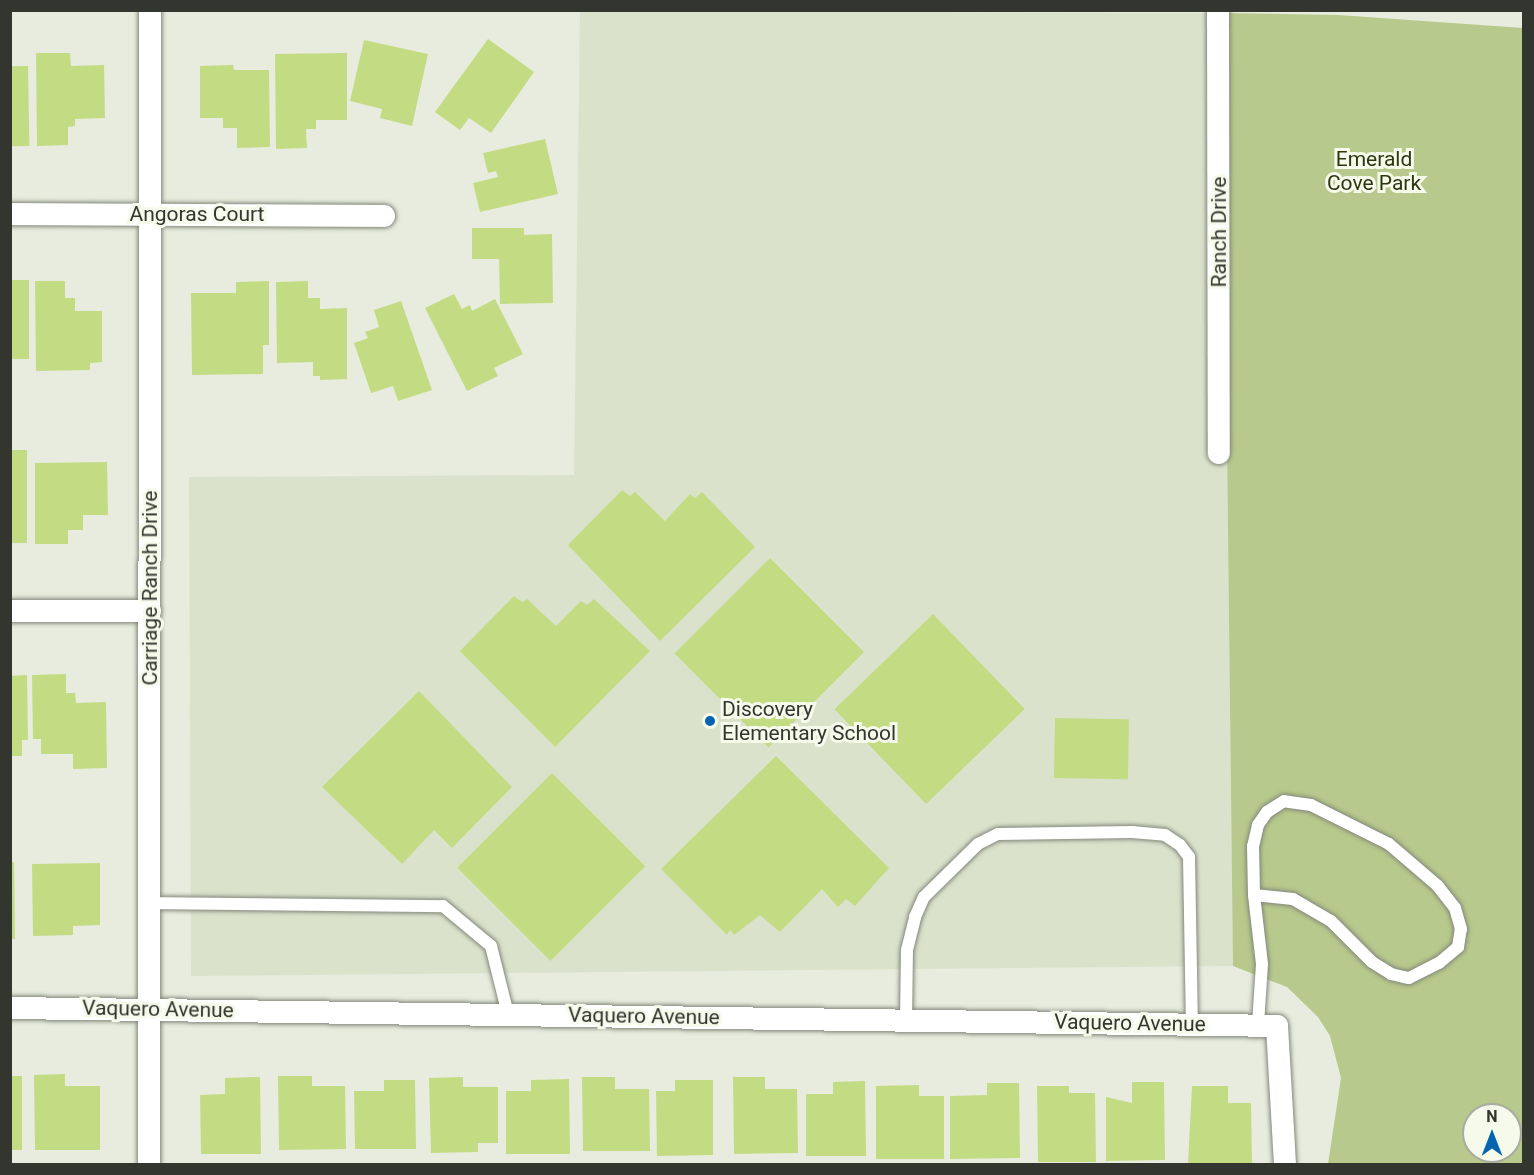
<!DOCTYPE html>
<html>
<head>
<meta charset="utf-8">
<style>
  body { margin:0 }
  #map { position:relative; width:1534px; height:1175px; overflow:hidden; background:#e7ecde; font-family:Roboto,sans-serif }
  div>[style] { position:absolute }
  .built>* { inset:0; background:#dbe2cc }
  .green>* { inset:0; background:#b7c98c }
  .building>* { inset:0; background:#c3dc84; transform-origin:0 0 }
  .roads { filter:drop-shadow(0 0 2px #84887b) drop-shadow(0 0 2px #84887b) }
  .lane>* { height:12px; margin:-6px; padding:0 6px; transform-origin:6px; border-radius:6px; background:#fff }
  .street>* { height:22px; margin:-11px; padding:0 11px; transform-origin:11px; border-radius:11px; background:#fff }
  .dots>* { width:16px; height:16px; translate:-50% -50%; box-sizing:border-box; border:3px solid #f5faeb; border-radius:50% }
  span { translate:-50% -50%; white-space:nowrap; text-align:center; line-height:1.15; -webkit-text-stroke:6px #f5faeb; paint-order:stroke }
  .park-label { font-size:21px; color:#2d3611 }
  .street-label { font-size:21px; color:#33352f }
  .poi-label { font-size:21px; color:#33352f }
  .left { translate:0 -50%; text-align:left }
  .frame { position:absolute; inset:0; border:12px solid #33352f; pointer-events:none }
  .north { position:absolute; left:1462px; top:1103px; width:60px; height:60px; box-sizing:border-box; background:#f5faeb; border:2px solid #a7aba0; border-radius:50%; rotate:0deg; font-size:16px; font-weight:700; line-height:24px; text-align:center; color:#33352f }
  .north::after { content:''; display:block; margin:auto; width:21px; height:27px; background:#0563b0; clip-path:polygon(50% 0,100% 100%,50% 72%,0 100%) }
</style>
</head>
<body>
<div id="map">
  <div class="built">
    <div style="clip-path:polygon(580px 11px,1222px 13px,1233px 966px,191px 976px,189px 477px,574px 475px)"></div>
  </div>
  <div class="green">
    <div style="clip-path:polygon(evenodd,1222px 13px,1338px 15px,1523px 28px,1523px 1164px,1328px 1164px,1341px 1078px,1330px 1036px,1318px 1017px,1287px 987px,1233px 966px,1222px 13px,1474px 1115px,1510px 1115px,1510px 1151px,1474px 1151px,1474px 1115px)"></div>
  </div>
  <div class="building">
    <div style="clip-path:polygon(488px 39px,534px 72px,491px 133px,469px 118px,460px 130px,435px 112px)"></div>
    <div style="clip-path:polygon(364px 40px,428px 54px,412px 126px,380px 118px,382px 109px,350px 101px)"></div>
    <div style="clip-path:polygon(36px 53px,70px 53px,71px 66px,104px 65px,105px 118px,75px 119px,75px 126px,68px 127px,68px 145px,37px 146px)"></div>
    <div style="clip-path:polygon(347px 53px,347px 120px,316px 120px,316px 129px,306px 129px,307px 148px,276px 149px,275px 54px)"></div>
    <div style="clip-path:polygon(233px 65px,234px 70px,269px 70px,270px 147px,237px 148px,237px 128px,223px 128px,223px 118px,200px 118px,200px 66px)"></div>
    <div style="left:28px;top:66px;width:80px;height:18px;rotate:89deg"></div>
    <div style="clip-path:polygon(545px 139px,558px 194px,480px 212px,473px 183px,498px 177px,496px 171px,488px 173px,483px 153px)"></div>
    <div style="clip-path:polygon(472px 228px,524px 228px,524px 235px,552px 234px,553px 303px,500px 304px,499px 259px,472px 259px)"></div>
    <div style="left:10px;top:280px;width:19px;height:79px"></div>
    <div style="clip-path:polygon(35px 281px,65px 281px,65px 298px,75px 298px,75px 311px,102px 311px,102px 362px,90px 363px,90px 370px,36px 371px)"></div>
    <div style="clip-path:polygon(269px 281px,269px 345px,263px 345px,263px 374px,192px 375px,191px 293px,236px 293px,236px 282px)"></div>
    <div style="clip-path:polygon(308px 281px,308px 298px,320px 298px,320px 309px,347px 308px,347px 379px,320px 380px,320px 376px,313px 376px,313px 362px,277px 363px,276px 282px)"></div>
    <div style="clip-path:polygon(454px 294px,462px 309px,470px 305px,472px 311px,495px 299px,523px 354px,494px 368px,498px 376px,467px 391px,425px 308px)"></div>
    <div style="clip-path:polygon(401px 301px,432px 390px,398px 401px,393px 386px,371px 393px,354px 343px,368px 338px,365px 332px,379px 327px,374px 310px)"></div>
    <div style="left:10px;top:450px;width:17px;height:93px"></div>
    <div style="clip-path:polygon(107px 462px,108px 515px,83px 515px,83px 530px,68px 530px,68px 544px,35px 544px,35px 463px)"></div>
    <div style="clip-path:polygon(622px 490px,630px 496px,635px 492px,665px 521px,690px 494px,695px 498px,702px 492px,755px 547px,660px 641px,568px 545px)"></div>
    <div style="left:770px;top:558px;width:133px;height:135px;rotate:45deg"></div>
    <div style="clip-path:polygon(514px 596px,522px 602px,527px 599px,556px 626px,581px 601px,587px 605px,594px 599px,650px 651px,555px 747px,460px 651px)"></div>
    <div style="left:933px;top:614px;width:132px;height:137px;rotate:46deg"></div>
    <div style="clip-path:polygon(66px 674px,66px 693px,75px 693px,76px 703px,106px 702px,107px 768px,73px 769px,73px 754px,41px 754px,41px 739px,33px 739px,32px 675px)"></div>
    <div style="clip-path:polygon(27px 675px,28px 740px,22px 740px,22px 756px,10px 756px,10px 676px)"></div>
    <div style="clip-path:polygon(419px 691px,512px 787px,452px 848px,434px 830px,402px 864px,322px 787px)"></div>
    <div style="left:1055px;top:718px;width:74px;height:60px;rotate:1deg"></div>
    <div style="clip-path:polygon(776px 756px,889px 868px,855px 906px,846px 899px,838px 907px,822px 889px,780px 932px,760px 915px,734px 935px,730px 930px,727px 935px,661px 869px)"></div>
    <div style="left:552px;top:773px;width:132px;height:134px;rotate:45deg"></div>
    <div style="clip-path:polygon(10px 862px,14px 862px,15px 939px,10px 939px)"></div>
    <div style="clip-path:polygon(100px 863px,100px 925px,73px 926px,73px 935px,33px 936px,32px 864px)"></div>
    <div style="clip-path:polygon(65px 1074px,65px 1086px,100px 1086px,100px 1150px,35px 1150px,34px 1075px)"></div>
    <div style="left:10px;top:1076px;width:12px;height:74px"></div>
    <div style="clip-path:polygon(278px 1076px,312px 1076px,312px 1086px,345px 1086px,346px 1149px,279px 1150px)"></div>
    <div style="clip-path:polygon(260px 1077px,261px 1154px,201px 1154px,200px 1095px,225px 1094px,225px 1078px)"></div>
    <div style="clip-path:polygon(463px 1077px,463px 1087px,498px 1087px,498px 1143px,478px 1143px,478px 1152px,431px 1153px,429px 1078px)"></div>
    <div style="clip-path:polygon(582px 1077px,615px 1077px,615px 1089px,649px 1089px,650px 1151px,583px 1151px)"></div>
    <div style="clip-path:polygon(733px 1077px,765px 1077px,765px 1089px,797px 1089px,798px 1153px,734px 1154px)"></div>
    <div style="clip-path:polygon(569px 1079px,570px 1154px,506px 1154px,506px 1091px,531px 1091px,531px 1080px)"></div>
    <div style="clip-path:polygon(384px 1080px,415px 1080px,416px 1149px,355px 1149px,354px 1091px,384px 1091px)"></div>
    <div style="clip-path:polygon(675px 1080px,713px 1080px,713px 1155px,657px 1156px,656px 1091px,675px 1091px)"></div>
    <div style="clip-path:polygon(865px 1081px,866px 1156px,806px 1156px,806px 1094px,833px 1094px,833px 1082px)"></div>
    <div style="clip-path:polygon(1132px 1082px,1164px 1082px,1165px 1160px,1106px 1161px,1106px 1097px,1132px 1103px)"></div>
    <div style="clip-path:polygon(987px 1083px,1019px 1083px,1020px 1158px,950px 1159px,950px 1096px,987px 1095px)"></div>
    <div style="clip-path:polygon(919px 1085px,919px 1096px,944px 1096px,944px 1159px,876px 1159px,876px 1086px)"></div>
    <div style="clip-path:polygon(1037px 1086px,1069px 1086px,1069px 1093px,1095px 1093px,1096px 1162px,1038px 1162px)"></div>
    <div style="clip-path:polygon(1192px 1086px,1228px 1086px,1228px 1103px,1251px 1103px,1252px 1164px,1188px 1164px)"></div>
  </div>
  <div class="roads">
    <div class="lane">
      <div style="left:1254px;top:895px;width:39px;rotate:6deg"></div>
      <div style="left:1293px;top:899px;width:44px;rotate:30.1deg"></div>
      <div style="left:1331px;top:921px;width:58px;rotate:45deg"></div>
      <div style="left:1372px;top:962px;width:22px;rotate:32deg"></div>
      <div style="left:1391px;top:974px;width:18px;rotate:13deg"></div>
      <div style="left:1409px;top:978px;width:34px;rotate:-27deg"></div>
      <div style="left:1439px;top:963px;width:25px;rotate:-40deg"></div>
      <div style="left:1458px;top:947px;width:18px;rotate:-81deg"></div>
      <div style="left:1461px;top:929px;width:22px;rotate:-106deg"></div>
      <div style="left:1455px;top:908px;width:28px;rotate:-128deg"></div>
      <div style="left:1438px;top:886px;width:65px;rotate:-139.4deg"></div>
      <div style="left:1389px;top:844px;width:87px;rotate:-153.4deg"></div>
      <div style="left:1311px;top:805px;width:27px;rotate:-172deg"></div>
      <div style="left:1284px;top:801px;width:20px;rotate:147deg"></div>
      <div style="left:1267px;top:812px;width:16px;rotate:125deg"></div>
      <div style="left:1258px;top:825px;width:22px;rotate:103deg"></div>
      <div style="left:1253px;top:846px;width:49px;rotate:88.8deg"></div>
      <div style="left:1254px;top:895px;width:69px;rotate:83.4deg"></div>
      <div style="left:1262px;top:964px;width:61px;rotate:93.8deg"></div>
      <div style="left:149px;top:903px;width:294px;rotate:0.6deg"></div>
      <div style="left:443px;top:906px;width:62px;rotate:39.8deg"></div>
      <div style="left:491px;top:946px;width:70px;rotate:76deg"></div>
      <div style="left:906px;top:1020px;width:70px;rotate:-89.2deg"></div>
      <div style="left:907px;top:950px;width:34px;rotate:-76deg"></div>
      <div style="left:915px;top:917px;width:22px;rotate:-66deg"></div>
      <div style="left:924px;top:897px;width:76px;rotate:-44.5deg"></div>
      <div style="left:978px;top:844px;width:22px;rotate:-27deg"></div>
      <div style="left:998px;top:834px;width:134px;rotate:-0.9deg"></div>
      <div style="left:1132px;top:832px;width:33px;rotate:5deg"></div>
      <div style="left:1165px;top:835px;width:18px;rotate:34deg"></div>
      <div style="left:1180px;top:845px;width:15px;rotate:53deg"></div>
      <div style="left:1189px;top:857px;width:167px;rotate:89deg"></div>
    </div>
    <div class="street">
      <div style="left:1218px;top:10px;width:443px;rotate:89.9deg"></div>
      <div style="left:10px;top:214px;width:374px;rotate:0.3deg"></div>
      <div style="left:10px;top:611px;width:140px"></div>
      <div style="left:10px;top:1008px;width:1267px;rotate:0.81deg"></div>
      <div style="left:1277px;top:1026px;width:138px;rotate:86.7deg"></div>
      <div style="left:149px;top:1164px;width:1154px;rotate:-89.95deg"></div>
    </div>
  </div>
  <div class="dots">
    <div style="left:710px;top:721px;background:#0563b0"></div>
  </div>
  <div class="park-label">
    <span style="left:1374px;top:171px">Emerald<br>Cove Park</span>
  </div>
  <div class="street-label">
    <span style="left:197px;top:214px">Angoras Court</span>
    <span style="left:1219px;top:232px;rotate:-90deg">Ranch Drive</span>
    <span style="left:150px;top:588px;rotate:-90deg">Carriage Ranch Drive</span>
    <span style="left:158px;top:1009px;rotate:1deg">Vaquero Avenue</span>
    <span style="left:644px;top:1016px;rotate:1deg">Vaquero Avenue</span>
    <span style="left:1130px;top:1023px;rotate:1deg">Vaquero Avenue</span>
  </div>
  <div class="poi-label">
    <span class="left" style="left:722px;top:721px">Discovery<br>Elementary School</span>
  </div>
  <div class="frame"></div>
  <div class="north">N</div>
</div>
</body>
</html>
